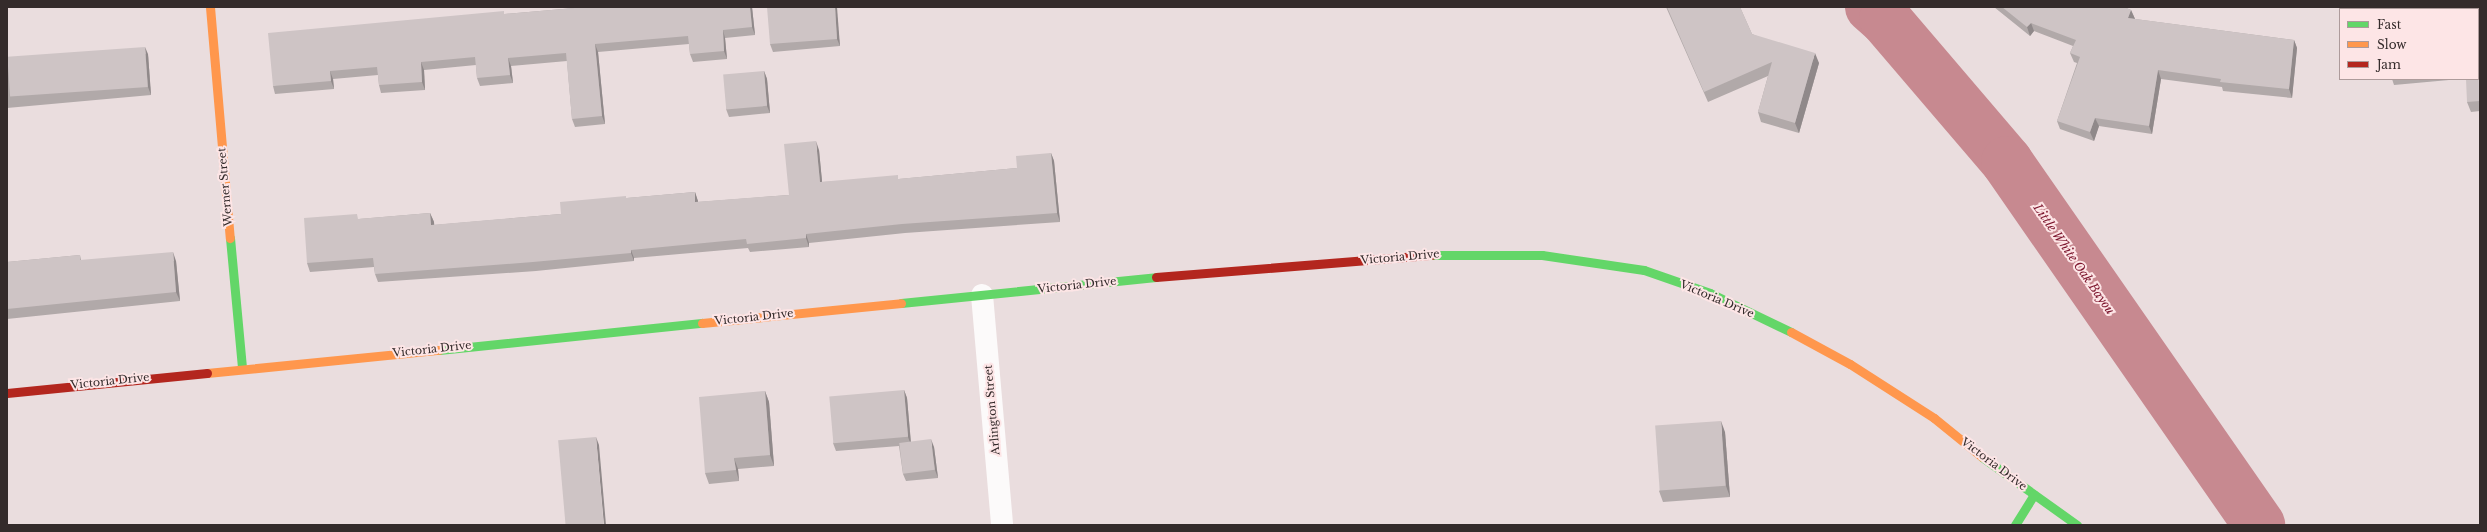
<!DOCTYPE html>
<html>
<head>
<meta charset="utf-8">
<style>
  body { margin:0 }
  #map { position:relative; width:2487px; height:532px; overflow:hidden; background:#eaddde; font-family:"Libre Baskerville",serif }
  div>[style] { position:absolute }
  .river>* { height:52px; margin:-26px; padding:0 26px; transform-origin:26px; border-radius:26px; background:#c78990 }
  .street>* { height:22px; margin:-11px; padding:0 11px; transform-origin:11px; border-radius:11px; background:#fcfafa }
  .fast>* { height:9px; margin:-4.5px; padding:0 4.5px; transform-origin:4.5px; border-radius:4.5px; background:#63d668 }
  .slow>* { height:9px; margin:-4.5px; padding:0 4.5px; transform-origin:4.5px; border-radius:4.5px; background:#ff974d }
  .jam>* { height:9px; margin:-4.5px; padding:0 4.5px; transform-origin:4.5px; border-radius:4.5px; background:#b3261e }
  .wall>* { inset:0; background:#b1a9a9 }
  .shaded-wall>* { inset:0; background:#90898a }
  .building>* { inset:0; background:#cec4c5; transform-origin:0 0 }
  span { translate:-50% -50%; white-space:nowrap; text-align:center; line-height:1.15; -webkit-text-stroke:4px #fde5e6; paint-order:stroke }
  .street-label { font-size:11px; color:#342b2b }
  .water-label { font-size:12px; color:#7b142c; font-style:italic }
  .frame { position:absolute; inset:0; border:8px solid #342b2b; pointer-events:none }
  .legend { position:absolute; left:2339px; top:8px; width:140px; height:72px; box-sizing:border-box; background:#fde5e6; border:1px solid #ad9b9b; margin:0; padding:5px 7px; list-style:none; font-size:12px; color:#342b2b }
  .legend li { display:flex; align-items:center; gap:8px; height:20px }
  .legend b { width:20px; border:1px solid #ad9b9b }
</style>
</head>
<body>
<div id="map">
  <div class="river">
    <div style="left:1871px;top:7px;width:18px;rotate:41deg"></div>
    <div style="left:1885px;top:19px;width:188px;rotate:49.5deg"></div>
    <div style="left:2007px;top:162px;width:442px;rotate:55.2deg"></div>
  </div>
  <div class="street">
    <div style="left:982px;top:295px;width:231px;rotate:85deg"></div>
  </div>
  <div class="fast">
    <div style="left:230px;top:238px;width:131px;rotate:84.7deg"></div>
    <div style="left:1432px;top:255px;width:110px"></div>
    <div style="left:1542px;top:255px;width:103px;rotate:8.4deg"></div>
    <div style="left:1644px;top:270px;width:70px;rotate:19.2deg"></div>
    <div style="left:1710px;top:293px;width:90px;rotate:25.7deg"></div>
    <div style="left:901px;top:303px;width:256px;rotate:-5.8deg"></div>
    <div style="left:439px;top:350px;width:264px;rotate:-5.9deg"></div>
    <div style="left:1982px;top:457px;width:117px;rotate:35.6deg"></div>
    <div style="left:2015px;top:525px;width:36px;rotate:-58deg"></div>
  </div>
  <div class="slow">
    <div style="left:210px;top:7px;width:232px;rotate:85.1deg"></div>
    <div style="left:702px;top:323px;width:200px;rotate:-5.7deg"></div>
    <div style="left:1791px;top:332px;width:67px;rotate:28.5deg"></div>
    <div style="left:1850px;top:364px;width:100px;rotate:32.7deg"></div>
    <div style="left:1934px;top:418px;width:62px;rotate:39.1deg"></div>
    <div style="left:207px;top:373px;width:233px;rotate:-5.7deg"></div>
  </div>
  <div class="jam">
    <div style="left:1156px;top:277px;width:277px;rotate:-4.6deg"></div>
    <div style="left:7px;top:393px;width:201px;rotate:-5.7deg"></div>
  </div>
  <div class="wall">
    <div style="clip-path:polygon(586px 7px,752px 7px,755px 35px,725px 38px,727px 59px,693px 62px,690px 54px,689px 44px,598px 52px,605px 124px,575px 127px,572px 119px,567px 61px,511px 66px,513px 83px,480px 86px,477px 78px,476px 65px,424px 70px,425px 90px,381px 93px,379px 85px,378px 75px,333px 79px,334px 89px,275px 94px,273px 86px,505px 14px)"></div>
    <div style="clip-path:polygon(835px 7px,840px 46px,773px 52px,770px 44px)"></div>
    <div style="clip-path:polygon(1666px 7px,1740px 7px,1752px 34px,1819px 63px,1799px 133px,1761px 122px,1758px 112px,1768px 76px,1708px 102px)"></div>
    <div style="clip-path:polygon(1994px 7px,2124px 7px,2131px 10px,2135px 19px,2294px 40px,2297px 48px,2292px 98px,2223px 91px,2222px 87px,2161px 79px,2152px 134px,2099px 126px,2094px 141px,2060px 129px,2057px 121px,2077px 63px,2074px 62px,2070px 53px,2073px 46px,2034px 31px,2030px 36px)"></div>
    <div style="clip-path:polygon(2480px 7px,2480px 111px,2471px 112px,2467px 102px)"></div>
    <div style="clip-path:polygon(148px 54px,151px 95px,7px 108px,7px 58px)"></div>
    <div style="clip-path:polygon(764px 71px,767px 79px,770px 113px,729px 117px,726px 109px)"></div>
    <div style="clip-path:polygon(2392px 79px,2460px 79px,2394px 85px)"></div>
    <div style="clip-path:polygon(819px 150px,822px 182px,899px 179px,1017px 168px,1051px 153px,1054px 161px,1060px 222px,905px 233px,809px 243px,809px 247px,750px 252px,748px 248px,634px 258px,634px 261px,536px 271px,378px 282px,375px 274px,374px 267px,310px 272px,307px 263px,359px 219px,430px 213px,434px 222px,434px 225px,561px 214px,627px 198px,695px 192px,698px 202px,789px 195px)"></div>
    <div style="clip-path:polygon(80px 255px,81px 260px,176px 261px,180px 301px,7px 319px,7px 262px)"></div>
    <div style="clip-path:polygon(904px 390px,907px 398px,911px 442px,934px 447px,938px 478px,906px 481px,903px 474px,899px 446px,836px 451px,833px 443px)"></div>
    <div style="clip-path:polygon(765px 391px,769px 402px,774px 466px,738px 469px,739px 481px,709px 484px,705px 473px)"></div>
    <div style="clip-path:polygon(1725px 432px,1730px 497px,1663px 502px,1659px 491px)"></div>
  </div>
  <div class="shaded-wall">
    <div style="clip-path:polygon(750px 7px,752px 7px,755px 35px,752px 27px)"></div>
    <div style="clip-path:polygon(835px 7px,837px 7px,840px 46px,837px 39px)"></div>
    <div style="clip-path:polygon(2131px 10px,2135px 19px,2128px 18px)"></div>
    <div style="clip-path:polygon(2031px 23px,2034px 31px,2030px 36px,2027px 27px)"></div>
    <div style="clip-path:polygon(723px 30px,725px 38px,727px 59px,724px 51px)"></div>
    <div style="clip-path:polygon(2294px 40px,2297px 48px,2292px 98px,2289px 89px)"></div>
    <div style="clip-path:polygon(595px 44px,598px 52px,605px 124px,602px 116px)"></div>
    <div style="clip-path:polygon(145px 47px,148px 54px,151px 95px,148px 87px)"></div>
    <div style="clip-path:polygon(1815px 53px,1819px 63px,1799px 133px,1795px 123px)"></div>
    <div style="clip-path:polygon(508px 58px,511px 66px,513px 83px,510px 75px)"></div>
    <div style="clip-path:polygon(421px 62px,424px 70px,425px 90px,422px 82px)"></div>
    <div style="clip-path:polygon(2158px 70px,2161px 79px,2152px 134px,2149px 126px)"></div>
    <div style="clip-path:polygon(330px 71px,333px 79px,334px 89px,331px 81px)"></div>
    <div style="clip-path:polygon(764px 71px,767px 79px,770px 113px,767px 106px)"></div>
    <div style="clip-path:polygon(2095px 118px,2099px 126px,2094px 141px,2090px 132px)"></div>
    <div style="clip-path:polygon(816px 141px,819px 150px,823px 191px,820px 182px)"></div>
    <div style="clip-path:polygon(1051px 153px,1054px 161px,1060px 222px,1057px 213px)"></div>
    <div style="clip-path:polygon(695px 192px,698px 201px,699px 211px,695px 202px)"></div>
    <div style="clip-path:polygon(430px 213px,434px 222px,435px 234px,431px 225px)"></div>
    <div style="clip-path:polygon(806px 234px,809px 243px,809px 247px,806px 238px)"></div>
    <div style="clip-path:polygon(631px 250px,634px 258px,634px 261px,631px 253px)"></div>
    <div style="clip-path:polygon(173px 252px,176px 261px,180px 301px,176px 292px)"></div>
    <div style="clip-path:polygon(904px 390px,907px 398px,911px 445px,908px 437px)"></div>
    <div style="clip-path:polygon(765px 391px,769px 402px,774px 466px,770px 455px)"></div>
    <div style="clip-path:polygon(1721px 421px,1725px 432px,1730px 497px,1726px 486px)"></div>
    <div style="clip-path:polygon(596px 437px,599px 445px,606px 525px,604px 525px)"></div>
    <div style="clip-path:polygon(931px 439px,934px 447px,938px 478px,935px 470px)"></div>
    <div style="clip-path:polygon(734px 458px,738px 469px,739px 481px,736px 470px)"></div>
  </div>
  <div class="building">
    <div style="clip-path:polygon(586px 7px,750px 7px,752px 27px,723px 30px,724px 51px,690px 54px,688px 36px,595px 44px,602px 116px,572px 119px,566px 53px,508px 58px,510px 75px,477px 78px,475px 57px,421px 62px,422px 82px,379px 85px,377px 67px,330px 71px,331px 81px,273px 86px,268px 33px,504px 11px,504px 14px)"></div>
    <div style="clip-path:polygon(767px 7px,835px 7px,837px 39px,770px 44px)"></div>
    <div style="clip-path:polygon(1667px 7px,1740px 7px,1752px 34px,1815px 53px,1795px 123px,1758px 112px,1772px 62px,1704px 92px)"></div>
    <div style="clip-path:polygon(2002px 7px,2124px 7px,2131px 10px,2128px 18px,2294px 40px,2289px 89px,2220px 82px,2221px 79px,2158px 70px,2149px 126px,2095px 118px,2090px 132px,2057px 121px,2080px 57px,2070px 53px,2076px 40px,2031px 23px,2027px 27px)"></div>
    <div style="clip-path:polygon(2461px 7px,2480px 7px,2480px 101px,2467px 102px,2466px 79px,2478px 79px,2478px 9px,2461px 9px)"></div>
    <div style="left:145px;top:47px;width:40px;height:138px;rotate:86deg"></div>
    <div style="left:764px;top:71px;width:35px;height:41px;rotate:85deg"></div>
    <div style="clip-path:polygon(816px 141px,820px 182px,898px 175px,898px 179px,1017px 168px,1016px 156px,1051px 153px,1057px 213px,902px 224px,806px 234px,806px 238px,747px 244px,746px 239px,631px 250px,631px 253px,533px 262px,375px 274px,373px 258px,307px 263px,304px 218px,357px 214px,358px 219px,430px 213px,431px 225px,561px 214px,560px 202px,626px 196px,626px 198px,695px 192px,695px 202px,789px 195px,784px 144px)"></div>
    <div style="clip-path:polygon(173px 252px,176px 292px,7px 309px,7px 262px,80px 255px,80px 260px)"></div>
    <div style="left:904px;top:390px;width:47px;height:75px;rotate:85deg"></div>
    <div style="clip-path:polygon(765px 391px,770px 455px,734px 458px,736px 470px,705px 473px,699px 397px)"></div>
    <div style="left:1721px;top:421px;width:65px;height:66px;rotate:86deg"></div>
    <div style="left:596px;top:437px;width:88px;height:38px;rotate:85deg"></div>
    <div style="left:931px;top:439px;width:31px;height:32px;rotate:83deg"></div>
  </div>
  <div class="street-label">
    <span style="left:225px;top:187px;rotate:-95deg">Werner Street</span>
    <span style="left:1400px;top:257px;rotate:-5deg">Victoria Drive</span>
    <span style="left:1077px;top:285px;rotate:-6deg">Victoria Drive</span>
    <span style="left:1717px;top:299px;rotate:23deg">Victoria Drive</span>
    <span style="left:754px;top:317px;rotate:-6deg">Victoria Drive</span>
    <span style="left:432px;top:349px;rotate:-6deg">Victoria Drive</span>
    <span style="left:110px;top:381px;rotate:-6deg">Victoria Drive</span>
    <span style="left:992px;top:410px;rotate:-95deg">Arlington Street</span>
    <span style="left:1994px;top:464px;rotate:37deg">Victoria Drive</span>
  </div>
  <div class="water-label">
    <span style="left:2074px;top:259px;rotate:55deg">Little White Oak Bayou</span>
  </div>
  <div class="frame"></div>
  <ul class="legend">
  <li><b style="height:5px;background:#63d668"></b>Fast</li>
  <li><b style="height:5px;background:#ff974d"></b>Slow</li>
  <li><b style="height:5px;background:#b3261e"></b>Jam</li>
  </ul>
</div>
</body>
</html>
